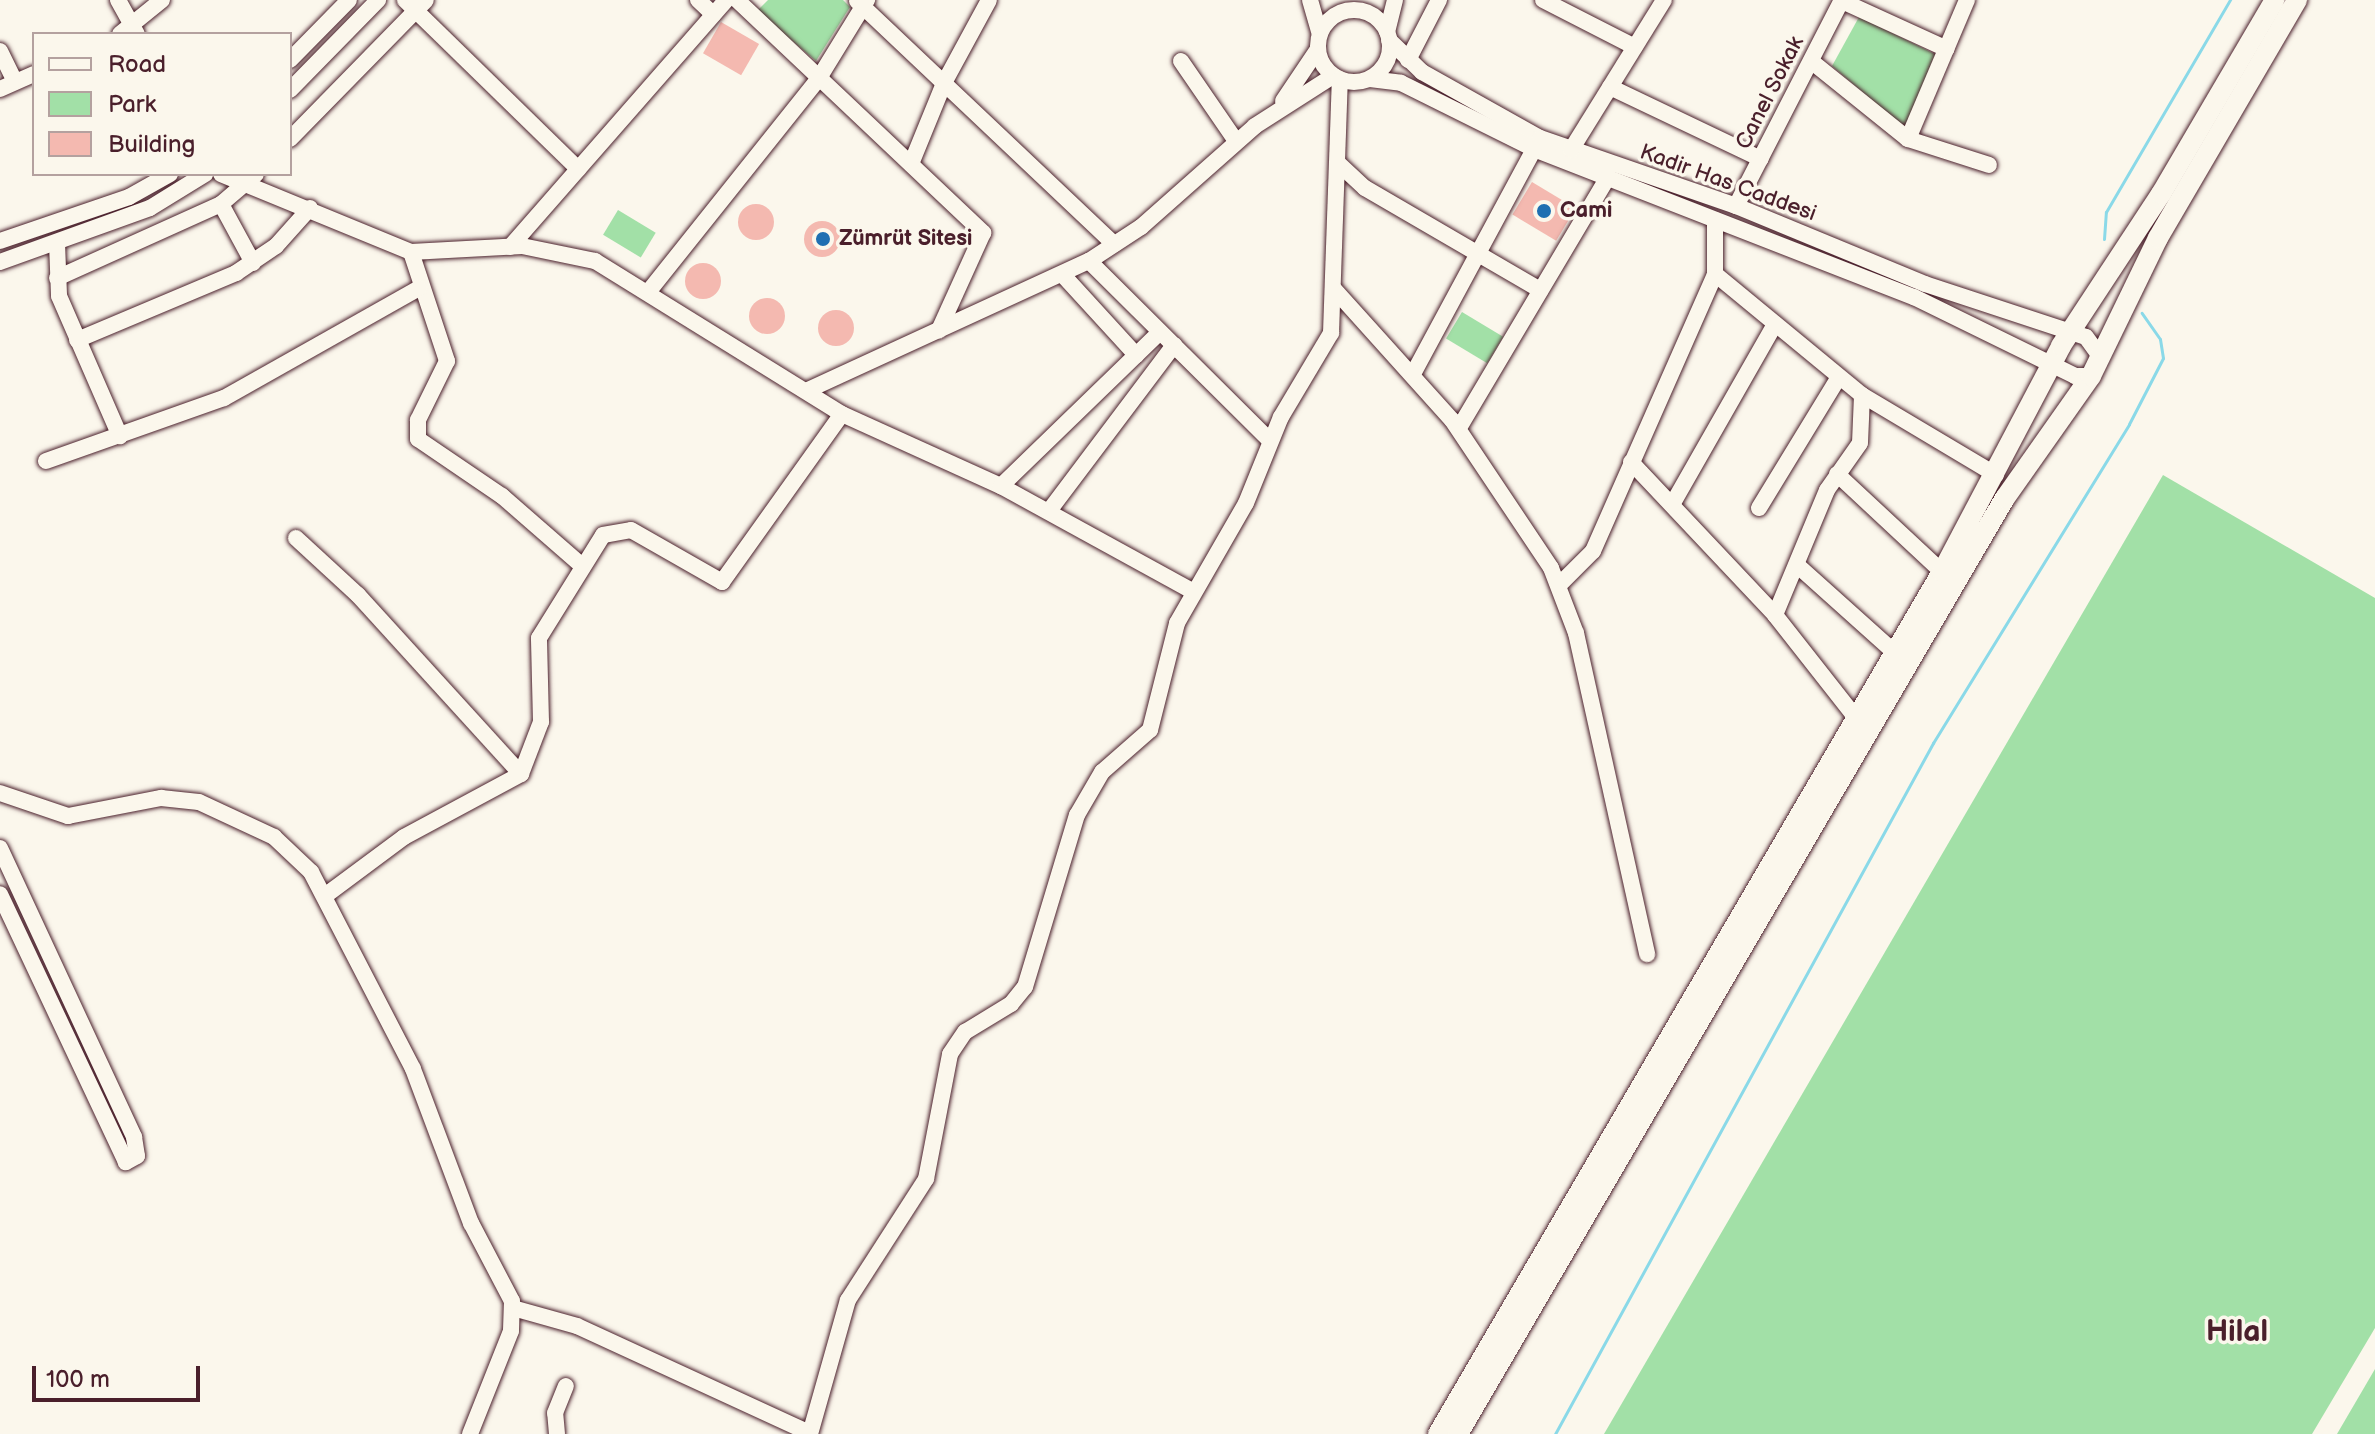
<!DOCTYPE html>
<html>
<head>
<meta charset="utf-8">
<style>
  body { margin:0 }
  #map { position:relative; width:2375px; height:1434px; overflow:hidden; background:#fbf7ec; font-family:"Balsamiq Sans",sans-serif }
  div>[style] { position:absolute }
  .green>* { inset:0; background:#a2e0a7; transform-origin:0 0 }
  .stream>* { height:3px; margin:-1.5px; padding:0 1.5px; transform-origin:1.5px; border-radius:1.5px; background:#8ad9e8 }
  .building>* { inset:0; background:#f4b9b0; transform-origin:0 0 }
  .round { border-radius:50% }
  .roads { filter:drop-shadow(0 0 2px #4a1f2b) drop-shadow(0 0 2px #4a1f2b) }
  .minor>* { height:16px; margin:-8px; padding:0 8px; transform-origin:8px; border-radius:8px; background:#fbf7ec }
  .minor>.ring { margin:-8px; padding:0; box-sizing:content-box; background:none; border:16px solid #fbf7ec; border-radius:50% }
  .major>* { height:20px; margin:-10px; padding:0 10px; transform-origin:10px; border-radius:10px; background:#fbf7ec }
  .dots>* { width:22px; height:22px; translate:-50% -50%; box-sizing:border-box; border:4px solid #fbf7ec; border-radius:50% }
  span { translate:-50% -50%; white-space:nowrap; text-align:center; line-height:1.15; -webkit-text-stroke:7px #fbf7ec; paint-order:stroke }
  .street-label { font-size:22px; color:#4a1f2b }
  .poi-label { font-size:22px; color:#4a1f2b; font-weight:700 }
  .left { translate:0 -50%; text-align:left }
  .district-label { font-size:30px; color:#4a1f2b; font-weight:700 }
  .legend { position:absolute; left:32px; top:32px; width:260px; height:144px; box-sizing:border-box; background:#fbf7ec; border:2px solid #b4a19f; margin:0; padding:10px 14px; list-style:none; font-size:24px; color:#4a1f2b }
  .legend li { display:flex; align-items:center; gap:16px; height:40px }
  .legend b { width:40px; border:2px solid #b4a19f }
  .scale { position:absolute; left:32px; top:1366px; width:168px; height:36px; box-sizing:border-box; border:4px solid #4a1f2b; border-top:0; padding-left:10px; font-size:24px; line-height:28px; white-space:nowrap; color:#4a1f2b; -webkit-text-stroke:6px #fbf7ec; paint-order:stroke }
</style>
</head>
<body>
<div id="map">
  <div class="green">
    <div style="clip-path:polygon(768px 0,843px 0,850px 7px,816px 61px,757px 11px)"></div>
    <div style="clip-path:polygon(1859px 17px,1935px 54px,1906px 129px,1832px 66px)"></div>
    <div style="left:618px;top:210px;width:44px;height:29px;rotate:31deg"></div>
    <div style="left:1462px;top:312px;width:48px;height:31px;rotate:31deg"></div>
    <div style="clip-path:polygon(2163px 475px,2375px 598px,2375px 1328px,2312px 1434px,1604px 1434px)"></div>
    <div style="clip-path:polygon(2375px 1369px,2375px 1434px,2337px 1434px)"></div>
  </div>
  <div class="stream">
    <div style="left:2104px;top:239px;width:27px;rotate:-86deg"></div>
    <div style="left:2106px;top:212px;width:246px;rotate:-59.7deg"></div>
    <div style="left:1555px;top:1434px;width:788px;rotate:-61.32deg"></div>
    <div style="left:1933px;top:743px;width:374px;rotate:-58.4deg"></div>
    <div style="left:2129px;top:424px;width:74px;rotate:-62.7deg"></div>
    <div style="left:2163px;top:358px;width:19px;rotate:-99deg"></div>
    <div style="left:2160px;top:339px;width:32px;rotate:-125deg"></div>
  </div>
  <div class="building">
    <div style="left:721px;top:22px;width:44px;height:36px;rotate:30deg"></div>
    <div style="left:1532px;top:182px;width:51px;height:38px;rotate:31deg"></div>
    <div class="round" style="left:738px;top:204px;width:36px;height:36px"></div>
    <div class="round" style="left:804px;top:221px;width:36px;height:36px"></div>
    <div class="round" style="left:685px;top:263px;width:36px;height:36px"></div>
    <div class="round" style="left:749px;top:298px;width:36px;height:36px"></div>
    <div class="round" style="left:818px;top:310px;width:36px;height:36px"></div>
  </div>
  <div class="roads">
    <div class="minor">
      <div style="left:118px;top:0;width:39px;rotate:61deg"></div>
      <div style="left:405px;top:0;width:242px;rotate:44.3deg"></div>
      <div style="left:698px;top:0;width:21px;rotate:43deg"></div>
      <div style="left:737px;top:0;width:339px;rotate:43.4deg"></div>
      <div style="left:983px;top:233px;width:107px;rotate:114.4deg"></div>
      <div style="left:1310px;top:0;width:35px;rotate:74deg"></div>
      <div style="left:1543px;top:0;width:103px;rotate:27.1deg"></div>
      <div style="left:857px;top:1px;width:354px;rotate:43.4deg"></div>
      <div style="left:1842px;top:1px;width:115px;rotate:24.6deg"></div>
      <div class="ring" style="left:1318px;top:10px;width:56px;height:56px"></div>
      <div style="left:1387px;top:32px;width:33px;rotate:-76deg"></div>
      <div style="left:120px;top:34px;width:54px;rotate:-39deg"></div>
      <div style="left:1389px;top:40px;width:46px;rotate:44.1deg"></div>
      <div style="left:1422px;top:72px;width:135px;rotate:29.2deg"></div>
      <div style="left:1540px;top:138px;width:207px;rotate:19.1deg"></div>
      <div style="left:1736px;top:206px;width:204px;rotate:22.4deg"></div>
      <div style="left:1925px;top:284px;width:169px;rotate:18.2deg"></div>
      <div style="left:2086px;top:337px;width:26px;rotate:54deg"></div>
      <div style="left:0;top:51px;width:34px;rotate:64deg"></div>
      <div style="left:290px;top:60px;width:84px;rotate:-45.5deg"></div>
      <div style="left:1408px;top:60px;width:68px;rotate:-62.7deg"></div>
      <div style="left:1181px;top:61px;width:97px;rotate:55.5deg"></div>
      <div style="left:1811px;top:61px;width:124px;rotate:38.8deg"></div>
      <div style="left:1908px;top:139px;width:85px;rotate:17.8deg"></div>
      <div style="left:1370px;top:79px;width:31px;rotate:7deg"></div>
      <div style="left:1401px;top:83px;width:148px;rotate:26.4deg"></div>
      <div style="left:1534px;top:149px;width:408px;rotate:21.3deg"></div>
      <div style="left:1914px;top:297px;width:179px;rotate:26.1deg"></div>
      <div style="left:2075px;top:376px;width:16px"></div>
      <div style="left:1610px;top:87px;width:167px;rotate:25.5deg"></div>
      <div style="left:0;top:89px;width:37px;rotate:-24deg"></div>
      <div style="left:290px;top:90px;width:126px;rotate:-45.6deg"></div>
      <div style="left:1283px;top:101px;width:63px;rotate:-56.1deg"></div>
      <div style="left:290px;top:139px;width:194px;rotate:-45.6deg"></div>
      <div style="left:1908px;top:139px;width:151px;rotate:-67deg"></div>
      <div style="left:1571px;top:150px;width:176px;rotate:-58.2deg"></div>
      <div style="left:1338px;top:163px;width:37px;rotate:43deg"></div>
      <div style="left:1365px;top:188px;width:203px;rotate:30.2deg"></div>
      <div style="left:911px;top:164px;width:87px;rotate:-67.8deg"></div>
      <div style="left:944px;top:83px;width:94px;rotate:-61.5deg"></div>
      <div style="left:221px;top:174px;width:205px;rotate:22.3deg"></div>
      <div style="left:411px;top:252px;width:111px;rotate:-3.1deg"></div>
      <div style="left:522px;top:246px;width:75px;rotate:11.6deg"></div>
      <div style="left:595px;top:261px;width:291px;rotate:31.8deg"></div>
      <div style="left:842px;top:414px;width:175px;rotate:24.4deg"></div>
      <div style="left:1001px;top:486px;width:220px;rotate:28.8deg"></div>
      <div style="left:221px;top:204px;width:67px;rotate:61.5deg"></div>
      <div style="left:1736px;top:206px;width:232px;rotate:-62.8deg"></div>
      <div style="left:0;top:241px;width:136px;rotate:-18.8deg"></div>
      <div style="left:129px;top:197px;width:47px;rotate:-29.3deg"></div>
      <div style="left:57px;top:243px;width:53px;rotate:87.8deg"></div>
      <div style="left:59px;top:296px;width:153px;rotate:66.5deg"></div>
      <div style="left:510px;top:247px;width:328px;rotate:-48.8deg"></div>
      <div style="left:411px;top:252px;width:115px;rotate:71.7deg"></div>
      <div style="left:447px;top:361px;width:66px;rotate:116.2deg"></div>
      <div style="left:418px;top:420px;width:19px;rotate:90deg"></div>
      <div style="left:418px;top:439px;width:102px;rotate:34.2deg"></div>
      <div style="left:502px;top:496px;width:105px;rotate:41.1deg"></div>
      <div style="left:1089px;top:261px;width:255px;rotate:44.8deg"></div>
      <div style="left:0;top:262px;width:159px;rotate:-19.8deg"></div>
      <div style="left:150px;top:208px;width:65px;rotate:-31.7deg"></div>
      <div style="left:1062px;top:274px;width:110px;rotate:47.6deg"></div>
      <div style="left:1715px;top:274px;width:190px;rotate:39.5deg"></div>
      <div style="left:1862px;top:395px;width:156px;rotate:30.8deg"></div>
      <div style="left:57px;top:278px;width:180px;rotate:-24.3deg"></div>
      <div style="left:221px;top:204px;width:46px;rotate:-40.6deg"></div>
      <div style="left:1334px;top:289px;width:176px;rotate:48deg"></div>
      <div style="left:1452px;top:420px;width:178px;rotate:56.2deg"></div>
      <div style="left:1551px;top:568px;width:70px;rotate:69deg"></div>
      <div style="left:1576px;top:633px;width:329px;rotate:77.5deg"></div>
      <div style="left:649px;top:291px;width:273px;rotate:-51.4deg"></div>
      <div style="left:819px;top:78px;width:92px;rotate:-58.4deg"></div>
      <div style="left:77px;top:340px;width:173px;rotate:-22.8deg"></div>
      <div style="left:236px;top:273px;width:48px;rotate:-34deg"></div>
      <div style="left:276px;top:246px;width:51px;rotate:-48.2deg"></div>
      <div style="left:1413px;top:374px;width:255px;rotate:-61.7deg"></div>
      <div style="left:808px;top:390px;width:309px;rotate:-24.7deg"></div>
      <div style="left:1089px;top:261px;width:62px;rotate:-33.2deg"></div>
      <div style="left:1141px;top:227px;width:152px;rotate:-41.5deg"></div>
      <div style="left:1255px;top:126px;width:93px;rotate:-32.7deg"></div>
      <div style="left:1459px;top:428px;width:292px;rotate:-59.3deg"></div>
      <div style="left:46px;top:461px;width:189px;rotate:-19.5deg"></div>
      <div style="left:224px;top:398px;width:224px;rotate:-29.4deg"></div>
      <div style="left:1631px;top:462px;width:210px;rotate:46.7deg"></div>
      <div style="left:1775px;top:615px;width:131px;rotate:51.8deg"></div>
      <div style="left:1837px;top:474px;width:144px;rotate:43deg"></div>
      <div style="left:1001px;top:486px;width:221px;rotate:-44.1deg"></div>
      <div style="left:1673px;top:503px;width:206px;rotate:-60.3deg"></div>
      <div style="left:1759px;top:508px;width:153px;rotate:-58.6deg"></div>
      <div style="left:1049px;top:511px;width:208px;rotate:-53deg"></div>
      <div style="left:296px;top:538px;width:84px;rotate:42.6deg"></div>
      <div style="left:358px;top:595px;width:242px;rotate:47.7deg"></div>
      <div style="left:1797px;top:565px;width:130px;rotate:41.9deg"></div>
      <div style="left:1559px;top:585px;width:48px;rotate:-45deg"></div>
      <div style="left:1593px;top:551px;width:303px;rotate:-66.2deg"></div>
      <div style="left:1715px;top:274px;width:54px;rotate:-90deg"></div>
      <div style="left:1775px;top:615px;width:135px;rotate:-67.4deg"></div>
      <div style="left:1827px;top:490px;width:57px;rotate:-54.9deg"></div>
      <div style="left:1860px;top:443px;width:48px;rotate:-87.6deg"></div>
      <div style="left:0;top:793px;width:72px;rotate:18.7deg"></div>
      <div style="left:68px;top:816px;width:95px;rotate:-11deg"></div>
      <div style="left:161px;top:798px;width:38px;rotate:6deg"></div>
      <div style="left:199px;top:802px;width:83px;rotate:25deg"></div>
      <div style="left:274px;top:837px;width:51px;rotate:43.4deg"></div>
      <div style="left:311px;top:872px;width:222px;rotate:62.6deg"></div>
      <div style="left:413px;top:1069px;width:165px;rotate:69.4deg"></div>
      <div style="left:471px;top:1223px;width:88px;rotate:62.3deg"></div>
      <div style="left:512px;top:1301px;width:30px;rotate:92deg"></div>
      <div style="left:511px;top:1331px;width:111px;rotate:111.7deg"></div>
      <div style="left:0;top:848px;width:319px;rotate:65.1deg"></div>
      <div style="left:134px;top:1137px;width:19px;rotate:81deg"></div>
      <div style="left:137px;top:1156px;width:13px;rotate:151deg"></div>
      <div style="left:126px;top:1162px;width:296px;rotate:-115.2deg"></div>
      <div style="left:326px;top:895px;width:97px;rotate:-36.6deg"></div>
      <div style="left:404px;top:837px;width:133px;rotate:-28.3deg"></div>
      <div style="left:521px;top:774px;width:56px;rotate:-69deg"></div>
      <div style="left:541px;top:722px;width:84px;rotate:-91.4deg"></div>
      <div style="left:539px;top:638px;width:121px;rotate:-58.1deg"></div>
      <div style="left:603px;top:535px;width:28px;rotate:-10deg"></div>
      <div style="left:631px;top:530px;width:105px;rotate:29.7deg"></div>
      <div style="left:722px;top:582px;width:206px;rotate:-54.5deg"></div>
      <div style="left:513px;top:1308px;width:66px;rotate:15.7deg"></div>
      <div style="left:577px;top:1326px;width:256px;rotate:24.7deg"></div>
      <div style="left:557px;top:1434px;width:21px;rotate:-95deg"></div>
      <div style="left:555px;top:1413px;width:29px;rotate:-68deg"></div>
      <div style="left:810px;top:1434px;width:139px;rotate:-74.2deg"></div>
      <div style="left:848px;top:1300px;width:144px;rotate:-57.2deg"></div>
      <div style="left:926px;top:1179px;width:127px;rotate:-79.1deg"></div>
      <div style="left:950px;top:1054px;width:27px;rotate:-56deg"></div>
      <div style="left:965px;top:1032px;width:54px;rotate:-31.3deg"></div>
      <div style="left:1011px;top:1004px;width:22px;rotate:-51deg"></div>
      <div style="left:1025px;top:987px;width:180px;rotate:-73.2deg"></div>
      <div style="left:1077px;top:815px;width:50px;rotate:-59.8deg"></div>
      <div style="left:1102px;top:772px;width:64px;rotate:-41.2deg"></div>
      <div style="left:1150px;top:730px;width:110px;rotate:-75.8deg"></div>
      <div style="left:1177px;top:623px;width:138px;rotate:-60.1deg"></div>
      <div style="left:1246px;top:503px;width:93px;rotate:-67.9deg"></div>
      <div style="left:1281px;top:417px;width:98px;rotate:-59.2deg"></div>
      <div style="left:1331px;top:333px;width:254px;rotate:-88deg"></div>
    </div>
    <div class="major">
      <div style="left:1438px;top:1434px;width:999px;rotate:-59.69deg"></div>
      <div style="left:1942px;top:572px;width:255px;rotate:-62.2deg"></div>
      <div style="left:2061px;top:346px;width:182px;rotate:-56.7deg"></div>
      <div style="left:2161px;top:194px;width:225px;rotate:-59.6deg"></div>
      <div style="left:1458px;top:1434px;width:1084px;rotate:-59.7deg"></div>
      <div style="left:2005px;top:498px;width:149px;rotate:-54.8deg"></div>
      <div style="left:2091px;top:376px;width:153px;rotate:-64.1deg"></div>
      <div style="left:2158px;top:238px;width:276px;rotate:-59.7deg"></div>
    </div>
  </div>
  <div class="dots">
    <div style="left:1544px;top:211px;background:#1f6fb2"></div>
    <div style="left:823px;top:239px;background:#1f6fb2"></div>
  </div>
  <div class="street-label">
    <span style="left:1770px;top:93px;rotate:-63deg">Canel Sokak</span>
    <span style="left:1728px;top:183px;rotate:20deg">Kadir Has Caddesi</span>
  </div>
  <div class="poi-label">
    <span class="left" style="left:1560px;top:211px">Cami</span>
    <span class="left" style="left:839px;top:239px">Zümrüt Sitesi</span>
  </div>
  <div class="district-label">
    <span style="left:2237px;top:1332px">Hilal</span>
  </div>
  <ul class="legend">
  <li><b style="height:10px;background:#fbf7ec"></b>Road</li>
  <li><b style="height:22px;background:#a2e0a7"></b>Park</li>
  <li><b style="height:22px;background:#f4b9b0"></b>Building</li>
  </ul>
  <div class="scale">100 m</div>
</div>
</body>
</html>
